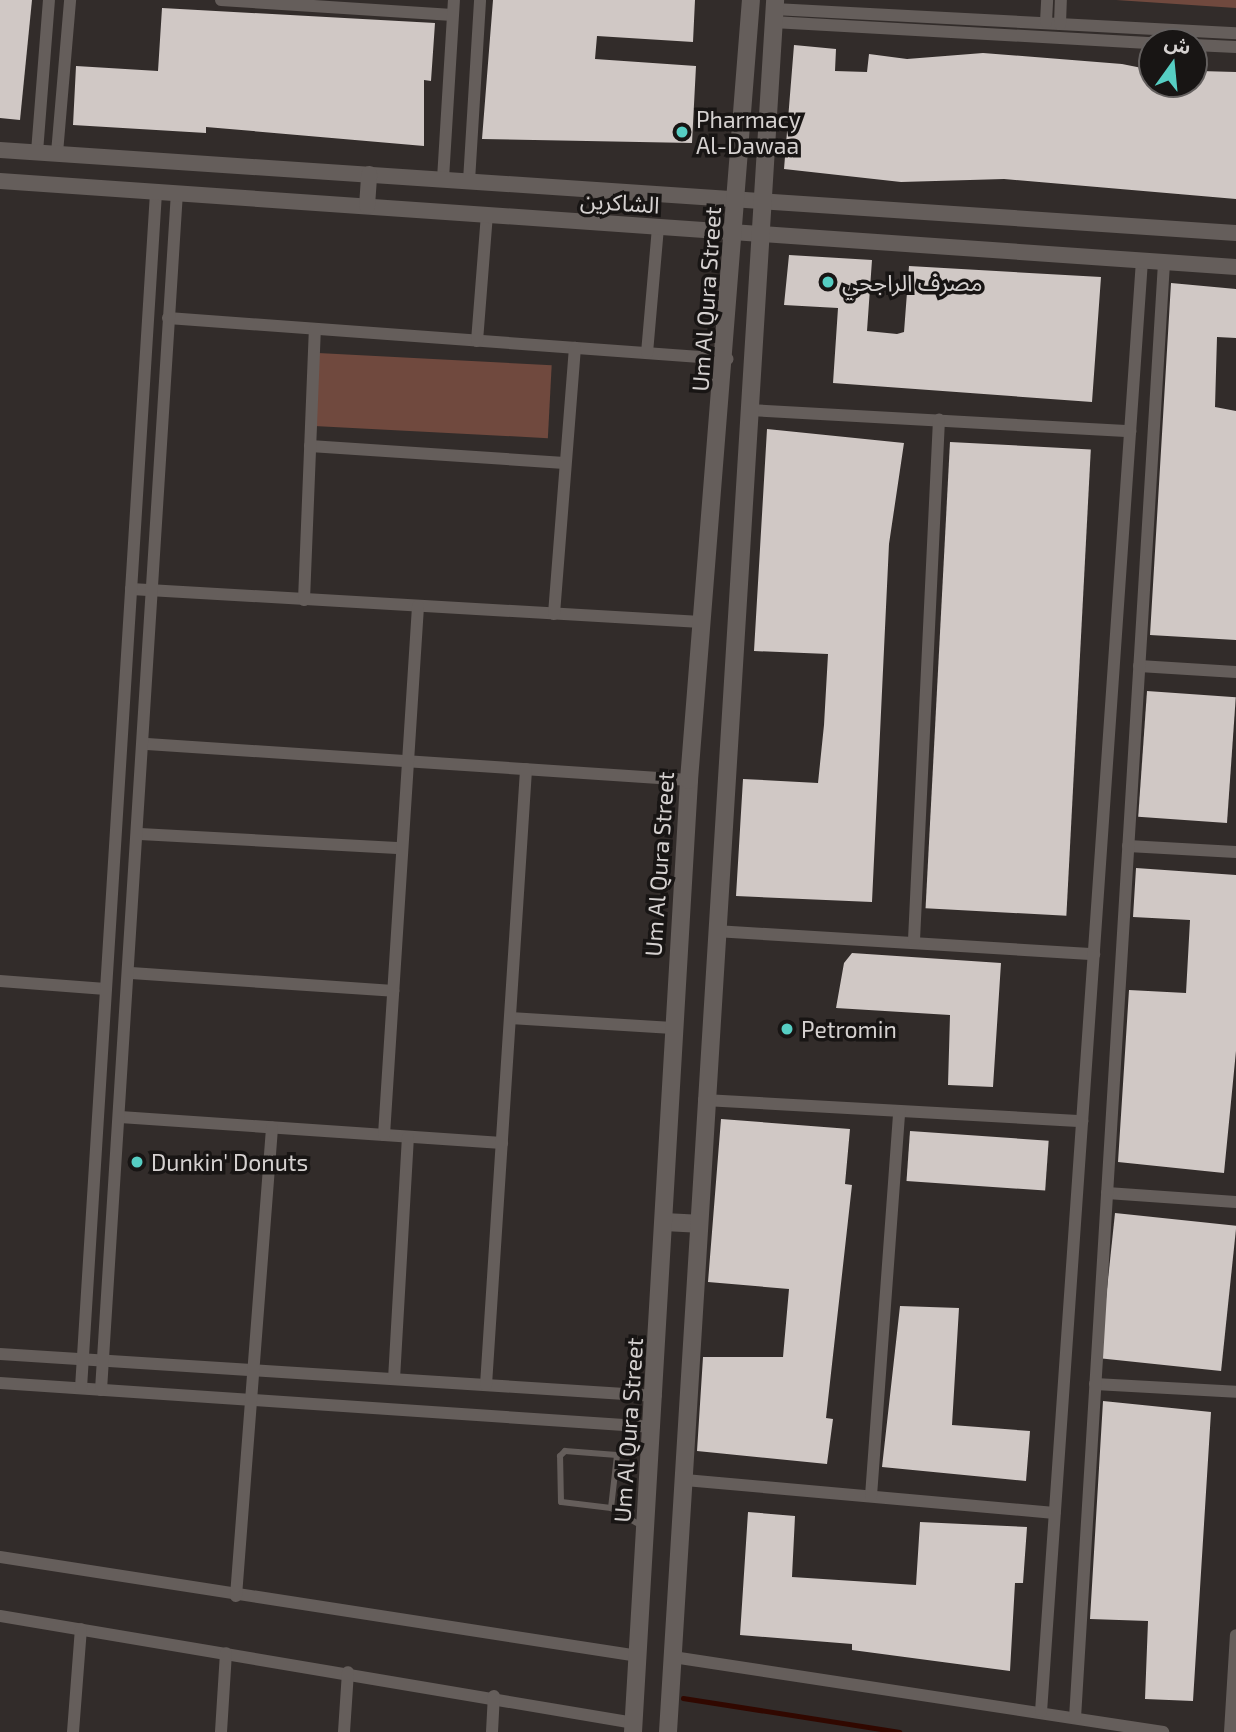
<!DOCTYPE html>
<html>
<head>
<meta charset="utf-8">
<style>
  body { margin:0 }
  #map { position:relative; width:1236px; height:1732px; overflow:hidden; background:#322c2a; font-family:"Exo 2","Noto Sans Arabic",sans-serif }
  div>[style] { position:absolute }
  .green>* { inset:0; background:#70493e; transform-origin:0 0 }
  .stream>* { height:4.5px; margin:-2.25px; padding:0 2.25px; transform-origin:2.25px; border-radius:2.25px; background:#310800 }
  .building>* { inset:0; background:#d0c8c5; transform-origin:0 0 }
  .service>* { height:6px; margin:-3px; padding:0 3px; transform-origin:3px; border-radius:3px; background:#655e5b }
  .minor>* { height:12px; margin:-6px; padding:0 6px; transform-origin:6px; border-radius:6px; background:#655e5b }
  .tertiary>* { height:16px; margin:-8px; padding:0 8px; transform-origin:8px; border-radius:8px; background:#655e5b }
  .secondary>* { height:18px; margin:-9px; padding:0 9px; transform-origin:9px; border-radius:9px; background:#655e5b }
  .dots>* { width:19px; height:19px; translate:-50% -50%; box-sizing:border-box; border:4px solid #181514; border-radius:50% }
  span { translate:-50% -50%; white-space:nowrap; text-align:center; line-height:1.15; -webkit-text-stroke:7px #181514; paint-order:stroke }
  .poi-label { font-size:23px; color:#d5d1d0 }
  .left { translate:0 -50%; text-align:left }
  .street-label { font-size:23px; color:#d5d1d0 }
  .north { position:absolute; left:1138px; top:28px; width:70px; height:70px; box-sizing:border-box; background:#181514; border:2px solid #64605f; border-radius:50%; rotate:15deg; font-size:19px; font-weight:700; line-height:28px; text-align:center; color:#d5d1d0 }
  .north::after { content:''; display:block; margin:auto; width:24px; height:32px; background:#56cec3; clip-path:polygon(50% 0,100% 100%,50% 72%,0 100%) }
</style>
</head>
<body>
<div id="map">
  <div class="green">
    <div style="clip-path:polygon(1116px 0,1236px 0,1236px 8px)"></div>
    <div style="left:318px;top:353px;width:234px;height:73px;rotate:3deg"></div>
  </div>
  <div class="stream">
    <div style="left:683px;top:1698px;width:219px;rotate:8.9deg"></div>
  </div>
  <div class="building">
    <div style="clip-path:polygon(0 0,32px 0,20px 120px,0 118px)"></div>
    <div style="clip-path:polygon(493px 0,695px 0,693px 42px,597px 36px,595px 59px,696px 66px,692px 143px,482px 139px)"></div>
    <div style="clip-path:polygon(162px 8px,435px 23px,431px 81px,424px 80px,424px 146px,206px 127px,206px 133px,73px 125px,76px 66px,158px 71px)"></div>
    <div style="clip-path:polygon(794px 45px,836px 49px,835px 71px,867px 72px,869px 54px,907px 59px,983px 53px,1122px 64px,1152px 70px,1152px 84px,1199px 84px,1200px 71px,1236px 72px,1236px 199px,1004px 179px,901px 182px,784px 169px)"></div>
    <div style="clip-path:polygon(789px 255px,872px 260px,867px 331px,897px 334px,904px 332px,909px 266px,1101px 277px,1092px 402px,833px 383px,838px 308px,784px 305px)"></div>
    <div style="clip-path:polygon(1171px 283px,1236px 289px,1236px 338px,1217px 337px,1215px 407px,1236px 411px,1236px 640px,1150px 635px)"></div>
    <div style="clip-path:polygon(767px 429px,904px 443px,889px 544px,872px 902px,736px 896px,743px 779px,818px 783px,824px 725px,828px 654px,754px 651px)"></div>
    <div style="left:950px;top:442px;width:141px;height:467px;rotate:3deg"></div>
    <div style="left:1147px;top:691px;width:89px;height:126px;rotate:4deg"></div>
    <div style="clip-path:polygon(1136px 868px,1236px 875px,1236px 1051px,1224px 1173px,1118px 1162px,1129px 990px,1186px 993px,1190px 920px,1133px 917px)"></div>
    <div style="clip-path:polygon(852px 953px,1001px 963px,993px 1087px,948px 1085px,950px 1015px,836px 1008px,844px 963px)"></div>
    <div style="clip-path:polygon(721px 1119px,850px 1129px,845px 1184px,852px 1185px,826px 1418px,833px 1419px,827px 1464px,697px 1451px,703px 1357px,783px 1357px,789px 1289px,708px 1282px)"></div>
    <div style="left:910px;top:1131px;width:139px;height:50px;rotate:4deg"></div>
    <div style="left:1115px;top:1213px;width:122px;height:146px;rotate:6deg"></div>
    <div style="clip-path:polygon(900px 1306px,959px 1308px,952px 1425px,1030px 1431px,1026px 1481px,882px 1467px)"></div>
    <div style="clip-path:polygon(1103px 1401px,1211px 1412px,1193px 1701px,1145px 1699px,1148px 1621px,1090px 1619px)"></div>
    <div style="clip-path:polygon(748px 1512px,795px 1516px,792px 1577px,916px 1585px,920px 1522px,1027px 1527px,1023px 1583px,1015px 1583px,1010px 1671px,852px 1650px,852px 1644px,740px 1635px)"></div>
  </div>
  <div class="service">
    <div style="left:611px;top:1508px;width:50px;rotate:-173.2deg"></div>
    <div style="left:561px;top:1502px;width:46px;rotate:-91.2deg"></div>
    <div style="left:560px;top:1456px;width:7px;rotate:-45deg"></div>
    <div style="left:565px;top:1451px;width:52px;rotate:4.4deg"></div>
    <div style="left:642px;top:1526px;width:36px;rotate:-150deg"></div>
    <div style="left:611px;top:1508px;width:53px;rotate:-83.5deg"></div>
    <div style="left:617px;top:1455px;width:33px;rotate:-21deg"></div>
  </div>
  <div class="minor">
    <div style="left:221px;top:0;width:232px;rotate:3.7deg"></div>
    <div style="left:774px;top:9px;width:463px;rotate:3deg"></div>
    <div style="left:773px;top:22px;width:380px;rotate:3.2deg"></div>
    <div style="left:1046px;top:22px;width:22px;rotate:-87deg"></div>
    <div style="left:1060px;top:24px;width:24px;rotate:-88deg"></div>
    <div style="left:1194px;top:45px;width:42px;rotate:2.7deg"></div>
    <div style="left:37px;top:152px;width:152px;rotate:-85.5deg"></div>
    <div style="left:57px;top:153px;width:154px;rotate:-85.1deg"></div>
    <div style="left:443px;top:179px;width:179px;rotate:-86.5deg"></div>
    <div style="left:469px;top:181px;width:181px;rotate:-86.5deg"></div>
    <div style="left:168px;top:318px;width:561px;rotate:4.19deg"></div>
    <div style="left:477px;top:341px;width:126px;rotate:-85.5deg"></div>
    <div style="left:647px;top:353px;width:126px;rotate:-85deg"></div>
    <div style="left:749px;top:410px;width:382px;rotate:3.2deg"></div>
    <div style="left:310px;top:446px;width:255px;rotate:3.8deg"></div>
    <div style="left:131px;top:589px;width:571px;rotate:3.31deg"></div>
    <div style="left:304px;top:600px;width:271px;rotate:-87.7deg"></div>
    <div style="left:554px;top:614px;width:267px;rotate:-85.5deg"></div>
    <div style="left:1139px;top:666px;width:97px;rotate:3.5deg"></div>
    <div style="left:147px;top:744px;width:543px;rotate:3.8deg"></div>
    <div style="left:140px;top:834px;width:262px;rotate:3.1deg"></div>
    <div style="left:1128px;top:846px;width:108px;rotate:3.2deg"></div>
    <div style="left:715px;top:931px;width:380px;rotate:3.5deg"></div>
    <div style="left:914px;top:940px;width:521px;rotate:-87.25deg"></div>
    <div style="left:131px;top:973px;width:263px;rotate:3.9deg"></div>
    <div style="left:0;top:981px;width:106px;rotate:4.3deg"></div>
    <div style="left:510px;top:1018px;width:163px;rotate:3.5deg"></div>
    <div style="left:704px;top:1100px;width:379px;rotate:3.2deg"></div>
    <div style="left:120px;top:1117px;width:383px;rotate:3.9deg"></div>
    <div style="left:384px;top:1135px;width:530px;rotate:-86.32deg"></div>
    <div style="left:1107px;top:1193px;width:129px;rotate:4deg"></div>
    <div style="left:0;top:1354px;width:657px;rotate:3.66deg"></div>
    <div style="left:394px;top:1379px;width:242px;rotate:-86.7deg"></div>
    <div style="left:0;top:1383px;width:655px;rotate:3.85deg"></div>
    <div style="left:1095px;top:1384px;width:141px;rotate:3.2deg"></div>
    <div style="left:486px;top:1385px;width:617px;rotate:-86.28deg"></div>
    <div style="left:81px;top:1388px;width:1198px;rotate:-86.41deg"></div>
    <div style="left:101px;top:1390px;width:1200px;rotate:-86.37deg"></div>
    <div style="left:685px;top:1480px;width:371px;rotate:5.1deg"></div>
    <div style="left:871px;top:1496px;width:386px;rotate:-85.8deg"></div>
    <div style="left:0;top:1557px;width:646px;rotate:8.82deg"></div>
    <div style="left:236px;top:1596px;width:470px;rotate:-85.6deg"></div>
    <div style="left:0;top:1616px;width:643px;rotate:9.58deg"></div>
    <div style="left:673px;top:1657px;width:496px;rotate:8.7deg"></div>
    <div style="left:1041px;top:1712px;width:1455px;rotate:-86.02deg"></div>
    <div style="left:1075px;top:1718px;width:1459px;rotate:-86.5deg"></div>
    <div style="left:73px;top:1732px;width:103px;rotate:-85.6deg"></div>
    <div style="left:221px;top:1732px;width:79px;rotate:-86.4deg"></div>
    <div style="left:344px;top:1732px;width:60px;rotate:-86.2deg"></div>
    <div style="left:492px;top:1732px;width:36px;rotate:-87deg"></div>
    <div style="left:1230px;top:1732px;width:97px;rotate:-86.5deg"></div>
  </div>
  <div class="tertiary">
    <div style="left:0;top:150px;width:1239px;rotate:3.84deg"></div>
    <div style="left:0;top:181px;width:1239px;rotate:3.98deg"></div>
    <div style="left:367px;top:206px;width:32px;rotate:-86deg"></div>
  </div>
  <div class="secondary">
    <div style="left:664px;top:1222px;width:34px;rotate:3deg"></div>
    <div style="left:633px;top:1732px;width:954px;rotate:-86.63deg"></div>
    <div style="left:689px;top:780px;width:782px;rotate:-85.46deg"></div>
    <div style="left:668px;top:1732px;width:1735px;rotate:-86.46deg"></div>
  </div>
  <div class="dots">
    <div style="left:682px;top:132px;background:#56cec3"></div>
    <div style="left:828px;top:282px;background:#56cec3"></div>
    <div style="left:787px;top:1029px;background:#56cec3"></div>
    <div style="left:137px;top:1162px;background:#56cec3"></div>
  </div>
  <div class="poi-label">
    <span class="left" style="left:696px;top:132px">Pharmacy<br>Al-Dawaa</span>
    <span class="left" style="left:842px;top:282px">مصرف الراجحي</span>
    <span class="left" style="left:801px;top:1029px">Petromin</span>
    <span class="left" style="left:151px;top:1162px">Dunkin' Donuts</span>
  </div>
  <div class="street-label">
    <span style="left:620px;top:202px;rotate:4deg">الشاكرين</span>
    <span style="left:706px;top:299px;rotate:-86deg">Um Al Qura Street</span>
    <span style="left:659px;top:864px;rotate:-86deg">Um Al Qura Street</span>
    <span style="left:628px;top:1430px;rotate:-86deg">Um Al Qura Street</span>
  </div>
  <div class="north">ش</div>
</div>
</body>
</html>
